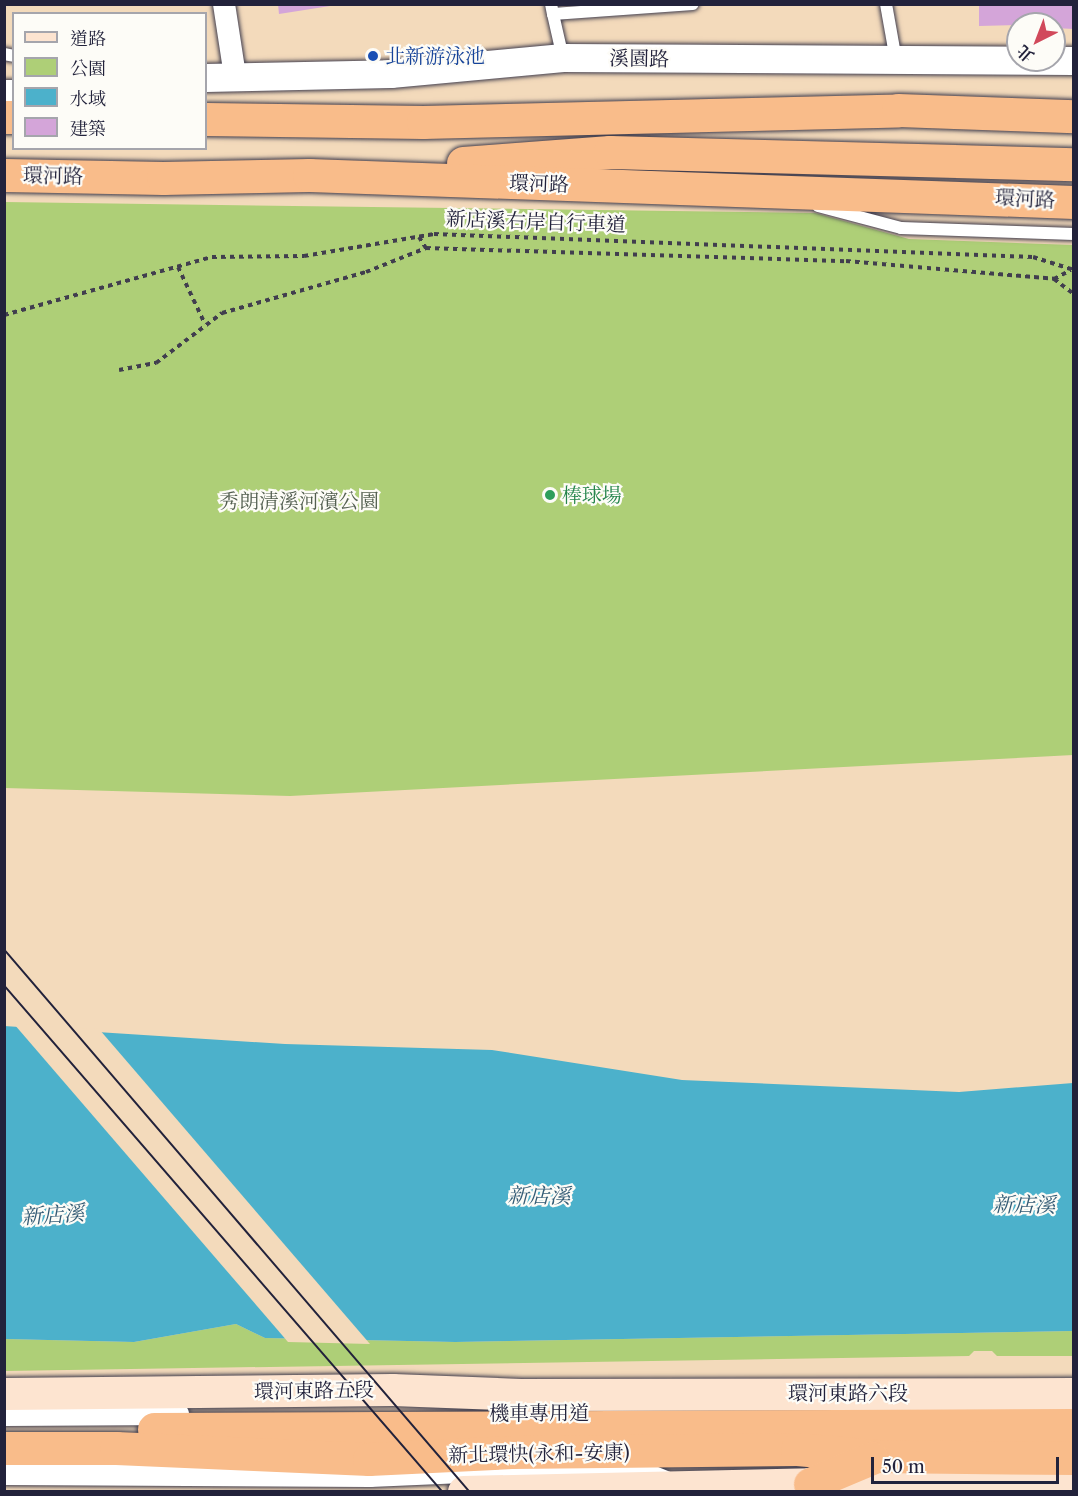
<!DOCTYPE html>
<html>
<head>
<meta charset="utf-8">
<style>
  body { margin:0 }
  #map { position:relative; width:1078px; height:1496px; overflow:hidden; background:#f3dabb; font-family:"Libre Caslon Text","Noto Serif TC",serif }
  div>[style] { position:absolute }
  .green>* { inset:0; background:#aecf77 }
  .water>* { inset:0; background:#4cb1cb }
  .pier>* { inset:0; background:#f3dabb }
  .building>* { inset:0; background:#d4a5d9 }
  .path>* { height:4px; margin-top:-2px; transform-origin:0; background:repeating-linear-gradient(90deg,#413e4e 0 4.5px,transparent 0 9px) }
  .roads { filter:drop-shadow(0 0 2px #413e4e) drop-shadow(0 0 2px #413e4e) }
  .service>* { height:12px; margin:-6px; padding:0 6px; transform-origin:6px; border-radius:6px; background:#fff }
  .minor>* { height:22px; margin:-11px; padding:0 11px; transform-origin:11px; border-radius:11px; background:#fff }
  .tertiary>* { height:28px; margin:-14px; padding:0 14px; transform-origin:14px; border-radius:14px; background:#fff }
  .secondary>* { height:32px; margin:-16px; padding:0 16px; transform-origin:16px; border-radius:16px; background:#fde4d0 }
  .trunk>* { height:33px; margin:-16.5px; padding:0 16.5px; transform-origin:16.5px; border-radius:16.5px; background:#f9bc8a }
  .tram>* { height:1.5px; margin:-0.75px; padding:0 0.75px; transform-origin:0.75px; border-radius:0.75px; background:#22223b }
  .dots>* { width:16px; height:16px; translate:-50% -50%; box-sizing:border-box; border:3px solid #fdfcf7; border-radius:50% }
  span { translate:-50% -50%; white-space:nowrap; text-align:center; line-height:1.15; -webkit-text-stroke:4.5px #fdfcf7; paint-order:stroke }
  .transit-label { font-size:20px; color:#164399 }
  .left { translate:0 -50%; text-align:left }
  .street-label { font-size:20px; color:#22223b }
  .leisure-label { font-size:20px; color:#27864d }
  .park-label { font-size:20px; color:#535f50 }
  .water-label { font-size:21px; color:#335b75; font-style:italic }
  .frame { position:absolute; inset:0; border:6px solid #22223b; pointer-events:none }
  .legend { position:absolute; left:12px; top:12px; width:195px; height:138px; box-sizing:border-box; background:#fdfcf7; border:2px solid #a5a5ac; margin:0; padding:8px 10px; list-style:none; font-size:18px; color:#22223b }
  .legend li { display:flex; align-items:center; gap:12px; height:30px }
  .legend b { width:30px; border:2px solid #a5a5ac }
  .north { position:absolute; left:1006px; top:12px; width:60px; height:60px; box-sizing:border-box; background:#fdfcf7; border:2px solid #a5a5ac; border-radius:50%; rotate:222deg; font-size:16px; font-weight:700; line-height:24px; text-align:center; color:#22223b }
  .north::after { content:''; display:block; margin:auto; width:21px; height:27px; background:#d1495b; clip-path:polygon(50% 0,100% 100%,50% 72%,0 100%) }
  .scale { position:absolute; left:871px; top:1457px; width:188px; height:27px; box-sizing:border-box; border:3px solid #22223b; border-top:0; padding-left:8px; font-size:18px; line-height:21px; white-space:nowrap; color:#22223b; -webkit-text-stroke:4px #fdfcf7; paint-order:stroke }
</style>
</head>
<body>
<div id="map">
  <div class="green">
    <div style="clip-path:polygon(5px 202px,815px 213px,909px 239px,1073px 245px,1073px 755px,290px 796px,5px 788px)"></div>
    <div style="clip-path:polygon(236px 1324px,265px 1338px,455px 1342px,1074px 1331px,1073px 1356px,997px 1356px,992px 1351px,974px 1351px,969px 1356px,5px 1371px,5px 1339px,134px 1342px)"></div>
  </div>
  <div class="water">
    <div style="clip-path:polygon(4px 1026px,285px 1044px,492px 1050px,682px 1080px,959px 1092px,1073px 1083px,1073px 1331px,455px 1342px,265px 1338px,236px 1324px,134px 1342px,5px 1339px)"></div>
  </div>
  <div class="pier">
    <div style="clip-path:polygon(14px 1024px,99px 1029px,370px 1344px,288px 1342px)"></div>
  </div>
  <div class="building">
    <div style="clip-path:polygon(278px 4px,329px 4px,330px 6px,279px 14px)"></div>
    <div style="clip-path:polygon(979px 4px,1074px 4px,1074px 29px,1054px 28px,1054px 24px,979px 26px)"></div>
  </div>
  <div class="path">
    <div style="left:419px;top:237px;width:13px;rotate:58deg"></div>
    <div style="left:178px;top:267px;width:63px;rotate:64.7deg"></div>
    <div style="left:1054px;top:279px;width:19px;rotate:-28deg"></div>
    <div style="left:4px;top:315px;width:216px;rotate:-15.6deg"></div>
    <div style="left:212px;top:257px;width:92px;rotate:-0.6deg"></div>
    <div style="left:304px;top:256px;width:132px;rotate:-9.6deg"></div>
    <div style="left:434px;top:234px;width:599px;rotate:2.2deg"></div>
    <div style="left:1033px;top:257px;width:43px;rotate:17.6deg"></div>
    <div style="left:119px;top:370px;width:38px;rotate:-11deg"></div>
    <div style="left:156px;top:363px;width:83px;rotate:-37.1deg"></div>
    <div style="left:222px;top:313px;width:150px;rotate:-15.9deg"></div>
    <div style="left:366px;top:272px;width:65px;rotate:-21.8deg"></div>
    <div style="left:426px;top:248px;width:420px;rotate:1.8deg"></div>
    <div style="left:846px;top:261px;width:209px;rotate:4.9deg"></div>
    <div style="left:1054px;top:279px;width:25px;rotate:37deg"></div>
  </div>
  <div class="roads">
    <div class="service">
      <div style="left:551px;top:4px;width:10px;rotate:79deg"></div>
      <div style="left:553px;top:14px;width:140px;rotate:-4.1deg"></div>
      <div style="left:886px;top:4px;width:57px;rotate:79.9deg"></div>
      <div style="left:553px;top:14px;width:45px;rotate:77.2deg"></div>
      <div style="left:4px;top:54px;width:10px;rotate:11deg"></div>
      <div style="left:818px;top:206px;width:86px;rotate:14.8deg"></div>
      <div style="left:901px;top:228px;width:173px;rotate:2deg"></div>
    </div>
    <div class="minor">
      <div style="left:224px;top:4px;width:73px;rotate:81.3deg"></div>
      <div style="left:4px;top:1415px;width:174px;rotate:-0.3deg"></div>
      <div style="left:4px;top:1474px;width:366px;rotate:0.3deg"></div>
      <div style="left:370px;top:1476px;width:254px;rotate:-2.5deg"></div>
      <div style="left:624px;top:1465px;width:51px;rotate:22deg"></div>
    </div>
    <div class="tertiary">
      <div style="left:206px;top:78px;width:185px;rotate:-1.2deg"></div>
      <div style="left:391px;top:74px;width:173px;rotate:-5.3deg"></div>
      <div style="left:563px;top:58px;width:511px;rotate:0.34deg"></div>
      <div style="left:4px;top:94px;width:10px"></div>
    </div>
    <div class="secondary">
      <div style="left:4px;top:1394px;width:389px;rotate:-0.6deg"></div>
      <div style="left:393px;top:1390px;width:128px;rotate:2.2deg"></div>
      <div style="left:521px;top:1395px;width:553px;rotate:-0.1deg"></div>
      <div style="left:464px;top:1492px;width:346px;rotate:-1.3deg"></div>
      <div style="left:810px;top:1484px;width:264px;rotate:0.7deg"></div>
    </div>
    <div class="trunk">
      <div style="left:4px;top:117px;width:10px"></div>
      <div style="left:206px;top:119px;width:217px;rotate:0.8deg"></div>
      <div style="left:423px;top:122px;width:475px;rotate:-1.4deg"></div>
      <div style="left:898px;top:110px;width:176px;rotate:2deg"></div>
      <div style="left:463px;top:163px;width:147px;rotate:-4.3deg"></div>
      <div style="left:610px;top:152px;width:464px;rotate:1.5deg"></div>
      <div style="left:4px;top:175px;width:159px;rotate:1.1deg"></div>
      <div style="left:163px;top:178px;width:146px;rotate:-1.2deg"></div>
      <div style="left:309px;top:175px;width:765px;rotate:2.02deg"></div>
      <div style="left:154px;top:1429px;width:920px;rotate:-0.25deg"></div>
      <div style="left:4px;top:1448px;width:112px"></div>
      <div style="left:116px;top:1448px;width:253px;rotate:2.5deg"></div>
      <div style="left:369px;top:1459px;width:142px;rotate:-2.8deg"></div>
      <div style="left:511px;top:1452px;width:286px;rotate:-0.6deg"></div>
      <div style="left:797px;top:1449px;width:79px;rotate:5.1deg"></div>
      <div style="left:876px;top:1456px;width:198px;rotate:0.6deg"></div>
      <div style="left:810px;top:1484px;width:67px;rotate:-22.8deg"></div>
    </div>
  </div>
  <div class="tram">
    <div style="left:4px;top:949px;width:716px;rotate:49.36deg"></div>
    <div style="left:4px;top:985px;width:671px;rotate:49.11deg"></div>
  </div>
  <div class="dots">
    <div style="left:373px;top:56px;background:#1a4fb4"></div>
    <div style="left:550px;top:495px;background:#2e9e5b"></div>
  </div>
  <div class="transit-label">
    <span class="left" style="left:385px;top:56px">北新游泳池</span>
  </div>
  <div class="street-label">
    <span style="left:639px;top:59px;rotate:1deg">溪園路</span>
    <span style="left:53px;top:176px;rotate:1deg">環河路</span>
    <span style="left:539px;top:184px;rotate:2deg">環河路</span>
    <span style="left:1025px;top:199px;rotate:3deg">環河路</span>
    <span style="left:536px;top:222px;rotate:2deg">新店溪右岸自行車道</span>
    <span style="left:314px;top:1391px;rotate:-1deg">環河東路五段</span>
    <span style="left:848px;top:1393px">環河東路六段</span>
    <span style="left:539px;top:1413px">機車專用道</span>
    <span style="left:539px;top:1454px;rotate:-1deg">新北環快(永和-安康)</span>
  </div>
  <div class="leisure-label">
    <span class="left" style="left:562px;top:495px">棒球場</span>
  </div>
  <div class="park-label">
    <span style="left:299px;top:501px">秀朗清溪河濱公園</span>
  </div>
  <div class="water-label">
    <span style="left:539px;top:1196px;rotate:1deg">新店溪</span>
    <span style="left:1024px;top:1205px;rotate:1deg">新店溪</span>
    <span style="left:53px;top:1215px;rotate:-4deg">新店溪</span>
  </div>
  <div class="frame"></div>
  <ul class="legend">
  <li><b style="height:8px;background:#fde4d0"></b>道路</li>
  <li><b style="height:16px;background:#aecf77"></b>公園</li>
  <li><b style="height:16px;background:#4cb1cb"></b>水域</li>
  <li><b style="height:16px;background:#d4a5d9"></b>建築</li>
  </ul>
  <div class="north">北</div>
  <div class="scale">50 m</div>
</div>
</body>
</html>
